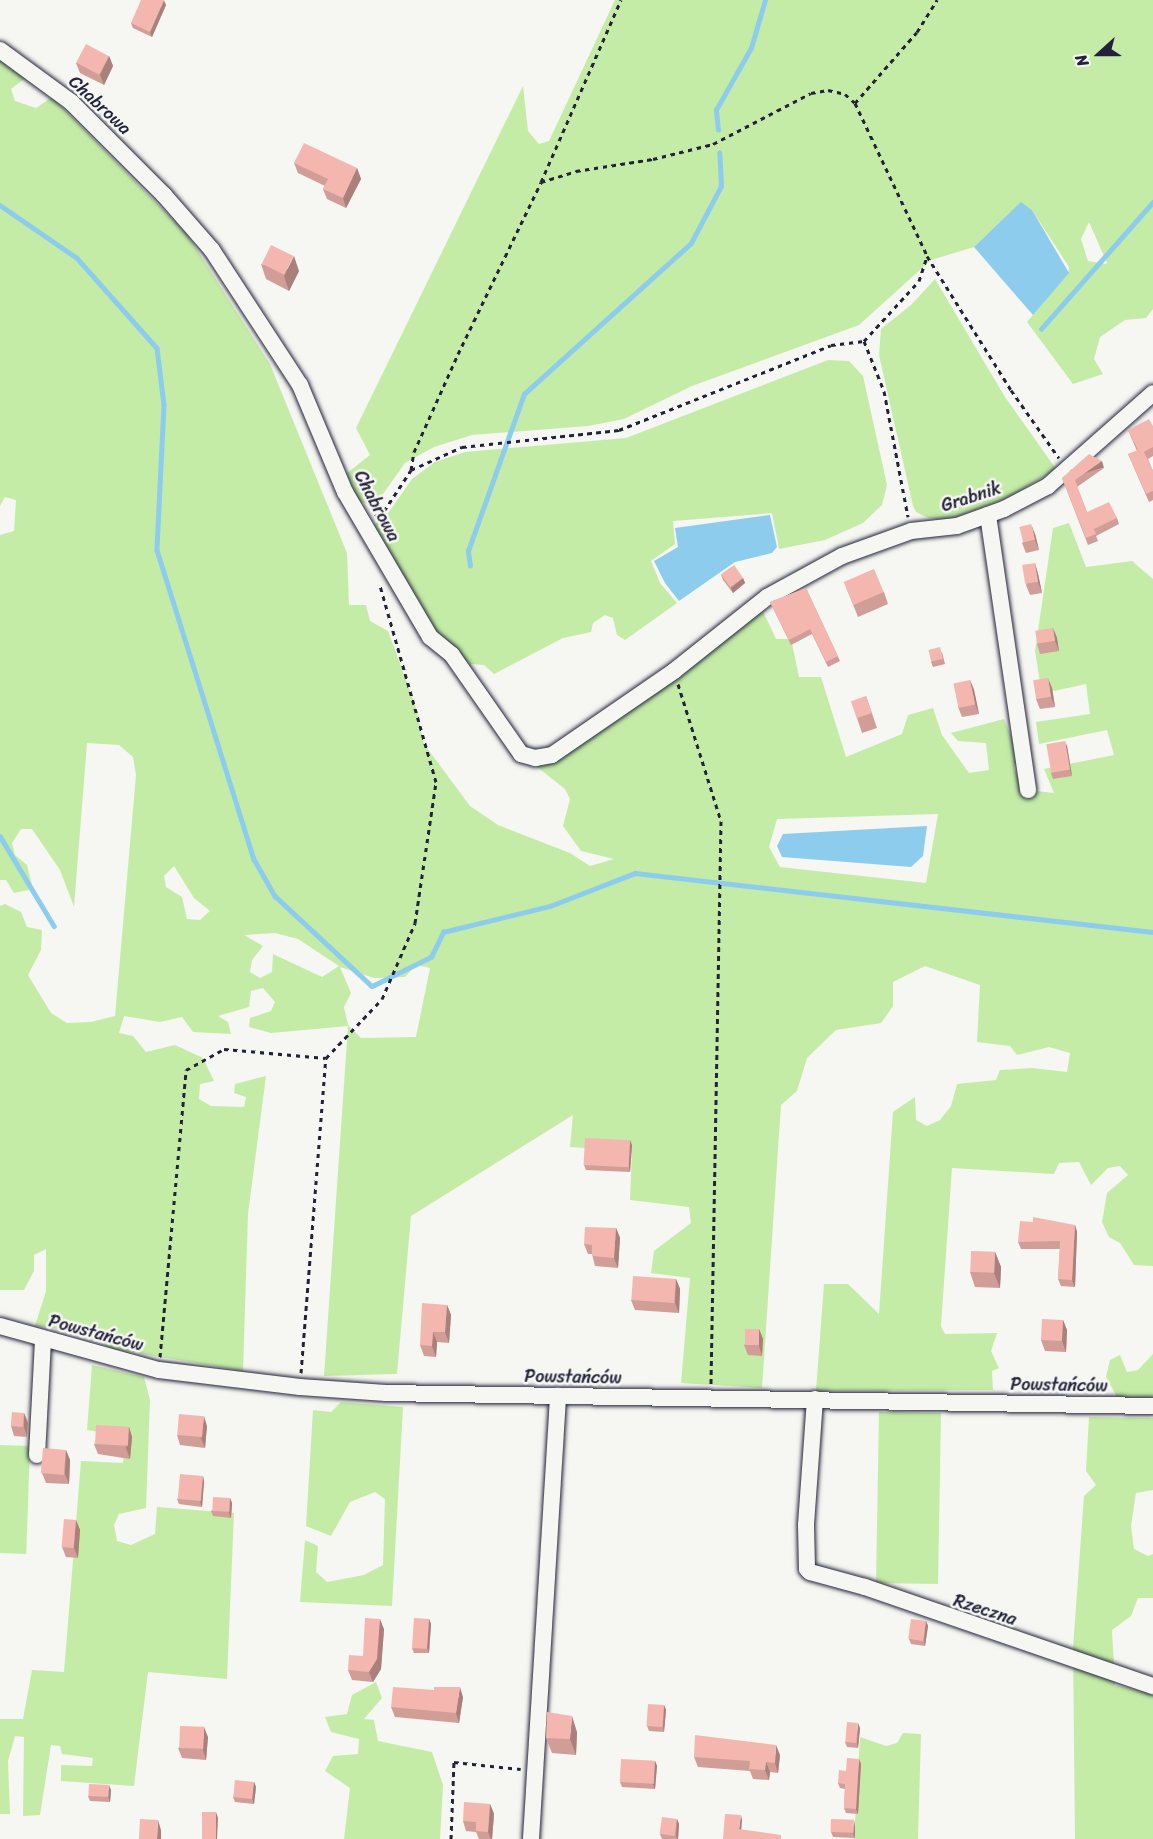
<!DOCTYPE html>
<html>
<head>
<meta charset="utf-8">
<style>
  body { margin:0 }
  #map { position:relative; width:1153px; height:1839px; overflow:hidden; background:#f6f6f2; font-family:Sriracha,sans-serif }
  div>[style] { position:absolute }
  .green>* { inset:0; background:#c4eca7; transform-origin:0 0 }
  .water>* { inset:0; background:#8dcced }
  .stream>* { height:4.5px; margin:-2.25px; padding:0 2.25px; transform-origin:2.25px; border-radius:2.25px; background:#8dcced }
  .path>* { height:3px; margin-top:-1.5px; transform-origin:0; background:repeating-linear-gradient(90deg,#22223b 0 4.5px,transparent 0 9px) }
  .roads { filter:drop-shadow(0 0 2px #22223b) drop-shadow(0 0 2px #22223b) }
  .minor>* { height:16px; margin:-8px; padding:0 8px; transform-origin:8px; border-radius:8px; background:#f6f6f2 }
  .wall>* { inset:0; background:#d19d97 }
  .shaded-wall>* { inset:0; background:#aa807b; transform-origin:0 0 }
  .building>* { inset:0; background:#f3b7b0; transform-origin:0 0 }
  span { translate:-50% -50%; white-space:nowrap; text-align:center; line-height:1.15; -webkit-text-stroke:5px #f6f6f2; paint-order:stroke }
  .street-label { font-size:18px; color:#22223b }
  .north { position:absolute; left:1069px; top:24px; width:60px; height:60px; -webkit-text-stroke:4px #f6f6f2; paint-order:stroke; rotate:249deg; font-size:16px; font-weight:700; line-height:24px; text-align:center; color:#22223b }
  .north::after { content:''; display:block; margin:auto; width:21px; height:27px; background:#22223b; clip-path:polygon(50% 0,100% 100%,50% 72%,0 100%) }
</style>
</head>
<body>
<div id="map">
  <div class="green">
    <div style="clip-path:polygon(evenodd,615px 0,1153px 0,1153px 309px,1146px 318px,1125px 320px,1100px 337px,1094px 359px,1103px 374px,1073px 384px,1027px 322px,1068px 273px,1069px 267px,1032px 210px,1021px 203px,974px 247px,931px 260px,859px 325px,692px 386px,624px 419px,588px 426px,472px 435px,434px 447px,405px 463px,383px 494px,368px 504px,358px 501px,346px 474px,370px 455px,356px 428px,523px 86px,528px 131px,539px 144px,549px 141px,615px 0,1089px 222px,1107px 263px,1106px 264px,1088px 261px,1081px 239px,1089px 222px)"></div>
    <div style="clip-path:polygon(evenodd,0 58px,28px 76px,11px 89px,15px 101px,36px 108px,52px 97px,187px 234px,270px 364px,347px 553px,349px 605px,366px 605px,370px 621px,388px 631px,416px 707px,424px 744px,470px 806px,498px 825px,570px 853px,590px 866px,614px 859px,581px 851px,563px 826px,570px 799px,565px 789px,532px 763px,762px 609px,776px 639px,791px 639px,799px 677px,821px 677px,846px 757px,902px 734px,908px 715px,933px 708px,942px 735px,969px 773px,989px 770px,986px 743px,958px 741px,951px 733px,1004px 719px,1017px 751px,1014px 769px,1027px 790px,1054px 793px,1044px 769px,1114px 755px,1107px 730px,1039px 744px,1036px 722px,1090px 714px,1086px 684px,1054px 691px,1040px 682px,1035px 651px,1053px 528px,1069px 523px,1086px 567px,1132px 561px,1153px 579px,1153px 1266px,1134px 1265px,1120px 1243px,1109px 1237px,1102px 1222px,1107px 1193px,1128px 1175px,1120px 1166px,1108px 1168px,1091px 1185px,1079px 1162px,1059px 1163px,1054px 1174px,952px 1168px,941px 1326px,945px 1334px,997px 1333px,991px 1351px,999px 1368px,992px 1371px,993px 1390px,816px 1391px,824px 1284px,848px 1284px,879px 1314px,893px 1112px,915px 1097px,916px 1120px,927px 1126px,940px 1120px,951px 1106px,957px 1084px,996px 1080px,1000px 1070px,1032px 1068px,1067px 1072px,1070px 1053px,1049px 1047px,1017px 1055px,1010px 1046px,977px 1042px,980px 985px,925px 966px,893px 982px,893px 1006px,881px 1023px,836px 1030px,807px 1058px,797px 1091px,781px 1105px,762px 1388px,681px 1383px,690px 1278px,651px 1273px,654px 1251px,691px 1223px,689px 1207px,630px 1200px,632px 1151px,570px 1147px,573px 1115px,411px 1216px,397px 1374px,324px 1376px,348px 1026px,271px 1033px,249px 1027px,250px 1018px,271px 1011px,275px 1002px,263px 988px,251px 991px,249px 1007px,218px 1016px,228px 1022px,231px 1034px,193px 1032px,182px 1017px,160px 1022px,124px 1016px,119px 1033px,133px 1036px,146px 1052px,175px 1045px,203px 1058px,214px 1081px,200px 1084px,199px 1099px,211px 1106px,244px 1107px,246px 1097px,234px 1093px,235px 1084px,266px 1076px,248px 1214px,243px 1371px,113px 1349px,76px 1331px,35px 1326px,46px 1291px,46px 1249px,34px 1255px,34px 1271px,24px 1290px,0 1290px,0 906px,5px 904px,21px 912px,27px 927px,42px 930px,41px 950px,28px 975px,51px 1013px,67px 1023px,91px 1022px,115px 1016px,136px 775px,133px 757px,119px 745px,87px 743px,74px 907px,60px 870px,32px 829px,21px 829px,12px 843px,15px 855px,27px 865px,33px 889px,14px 893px,6px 880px,0 880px,0 535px,14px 531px,16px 500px,5px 497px,0 506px,0 58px,938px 814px,926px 883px,780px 867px,769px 847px,777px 819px,938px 814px,0 58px,174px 866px,194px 898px,210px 911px,200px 920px,187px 919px,182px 897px,166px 887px,164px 876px,174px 866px,0 58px,275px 933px,298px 939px,339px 966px,322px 977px,273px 954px,272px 972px,260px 978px,250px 972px,252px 960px,263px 946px,244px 935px,275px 933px,0 58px,416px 965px,430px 968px,416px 1037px,361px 1038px,348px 1025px,344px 1007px,351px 993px,340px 967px,374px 978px,405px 977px,416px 965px)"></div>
    <div style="clip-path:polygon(935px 279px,1005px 397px,1056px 469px,1008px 498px,948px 520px,928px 518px,916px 512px,913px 506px,879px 355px,881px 329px,911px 305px)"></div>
    <div style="clip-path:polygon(828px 360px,849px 361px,863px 376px,887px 485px,882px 505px,863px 523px,825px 540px,779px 549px,772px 513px,673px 521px,675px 544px,651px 561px,660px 583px,677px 603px,625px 640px,617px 635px,613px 618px,605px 615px,593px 623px,591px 632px,563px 638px,494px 674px,484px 665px,471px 664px,469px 671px,435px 632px,375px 533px,374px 525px,389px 512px,412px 479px,435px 462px,465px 452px,626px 438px)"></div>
    <div style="clip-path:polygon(1153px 1354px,1153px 1397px,1117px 1397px,1106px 1377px,1110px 1360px,1120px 1355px,1127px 1372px,1138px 1370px)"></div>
    <div style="clip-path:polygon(92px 1365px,144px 1377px,150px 1400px,146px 1508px,119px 1514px,114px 1525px,117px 1541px,131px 1545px,155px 1534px,157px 1507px,234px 1513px,227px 1679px,148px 1672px,134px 1786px,61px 1781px,61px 1765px,92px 1766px,93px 1758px,62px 1754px,60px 1746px,51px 1745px,40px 1815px,23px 1816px,24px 1737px,15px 1736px,8px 1761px,10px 1814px,0 1814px,0 1719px,23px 1719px,32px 1670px,64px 1672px,81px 1461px,123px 1463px,125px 1436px,87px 1430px)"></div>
    <div style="clip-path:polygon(341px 1402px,403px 1407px,392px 1606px,300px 1602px,305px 1540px,318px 1546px,316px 1572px,327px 1582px,364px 1575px,383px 1565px,385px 1499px,375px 1492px,350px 1502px,331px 1536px,306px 1526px,313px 1410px,331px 1412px)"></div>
    <div style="left:879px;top:1412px;width:62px;height:171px;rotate:1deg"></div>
    <div style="clip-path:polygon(1089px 1417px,1153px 1418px,1153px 1490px,1136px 1493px,1131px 1526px,1134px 1549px,1148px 1556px,1153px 1554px,1153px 1598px,1138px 1598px,1131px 1616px,1112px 1630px,1115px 1685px,1153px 1694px,1153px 1839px,1075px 1839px,1073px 1648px,1084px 1496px,1096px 1485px,1086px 1471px)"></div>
    <div style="left:0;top:1445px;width:30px;height:108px;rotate:2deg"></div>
    <div style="clip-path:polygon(376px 1682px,382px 1698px,364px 1719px,374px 1720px,378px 1741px,432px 1752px,443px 1785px,440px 1839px,344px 1839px,350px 1788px,325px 1771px,333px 1756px,358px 1754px,359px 1739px,331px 1732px,325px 1717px,347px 1714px,352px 1695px)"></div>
    <div style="clip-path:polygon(903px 1733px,921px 1734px,918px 1839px,854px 1839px,860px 1737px,886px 1746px,897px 1743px)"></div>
  </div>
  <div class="water">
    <div style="clip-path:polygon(1021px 202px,1032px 210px,1069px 273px,1033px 315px,974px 247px)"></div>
    <div style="clip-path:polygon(770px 515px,777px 547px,772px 553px,735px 562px,679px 601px,665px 583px,654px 561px,678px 547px,675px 528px)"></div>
    <div style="clip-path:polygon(927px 826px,923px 856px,911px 867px,782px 857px,777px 846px,783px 834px)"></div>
  </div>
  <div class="stream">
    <div style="left:718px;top:130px;width:20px;rotate:-96deg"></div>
    <div style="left:716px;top:110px;width:71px;rotate:-60.6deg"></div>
    <div style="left:751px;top:48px;width:50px;rotate:-73.7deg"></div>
    <div style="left:0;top:205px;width:93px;rotate:34.5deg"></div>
    <div style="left:77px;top:258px;width:120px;rotate:48.4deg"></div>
    <div style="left:157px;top:348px;width:57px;rotate:83deg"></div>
    <div style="left:164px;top:405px;width:145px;rotate:92.8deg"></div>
    <div style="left:157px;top:550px;width:324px;rotate:72.6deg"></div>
    <div style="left:254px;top:859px;width:43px;rotate:60.4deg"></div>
    <div style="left:275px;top:896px;width:132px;rotate:42.9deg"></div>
    <div style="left:372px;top:986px;width:66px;rotate:-26.2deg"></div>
    <div style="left:431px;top:957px;width:28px;rotate:-64deg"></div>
    <div style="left:443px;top:932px;width:110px;rotate:-13.7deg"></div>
    <div style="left:550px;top:906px;width:91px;rotate:-21.2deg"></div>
    <div style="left:635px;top:873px;width:521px;rotate:6.5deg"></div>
    <div style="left:1041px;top:329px;width:169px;rotate:-48.6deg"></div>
    <div style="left:470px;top:566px;width:15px;rotate:-98deg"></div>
    <div style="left:468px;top:551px;width:167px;rotate:-70.4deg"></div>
    <div style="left:524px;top:394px;width:225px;rotate:-42.1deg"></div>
    <div style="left:691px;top:243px;width:64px;rotate:-62.2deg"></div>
    <div style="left:721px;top:186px;width:33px;rotate:-93deg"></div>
    <div style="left:0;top:836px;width:105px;rotate:59deg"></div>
  </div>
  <div class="path">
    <div style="left:855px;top:103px;width:94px;rotate:-48.9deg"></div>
    <div style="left:917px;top:32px;width:38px;rotate:-58deg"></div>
    <div style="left:541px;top:182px;width:199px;rotate:-66.3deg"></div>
    <div style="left:864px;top:341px;width:54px;rotate:68.2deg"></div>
    <div style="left:884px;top:391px;width:128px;rotate:79.2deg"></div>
    <div style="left:411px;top:470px;width:18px;rotate:-81deg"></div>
    <div style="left:414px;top:452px;width:107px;rotate:-65.8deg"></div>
    <div style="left:458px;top:354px;width:191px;rotate:-64.2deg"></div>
    <div style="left:541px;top:182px;width:37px;rotate:-17deg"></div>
    <div style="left:576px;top:171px;width:78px;rotate:-8.9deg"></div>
    <div style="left:653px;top:159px;width:62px;rotate:-14deg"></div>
    <div style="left:713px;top:144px;width:110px;rotate:-27.5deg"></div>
    <div style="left:811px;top:93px;width:17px;rotate:-10deg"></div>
    <div style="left:828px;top:90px;width:17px;rotate:13deg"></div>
    <div style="left:845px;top:94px;width:13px;rotate:42deg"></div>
    <div style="left:855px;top:103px;width:168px;rotate:64.7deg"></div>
    <div style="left:375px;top:516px;width:10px;rotate:-29deg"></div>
    <div style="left:384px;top:511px;width:49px;rotate:-56.6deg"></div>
    <div style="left:411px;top:470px;width:56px;rotate:-24.3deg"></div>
    <div style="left:462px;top:447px;width:158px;rotate:-6.2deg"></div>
    <div style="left:619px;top:430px;width:228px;rotate:-21.8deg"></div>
    <div style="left:831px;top:345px;width:33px;rotate:-7deg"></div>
    <div style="left:864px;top:341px;width:81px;rotate:-47.5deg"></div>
    <div style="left:919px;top:281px;width:26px;rotate:-72deg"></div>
    <div style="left:927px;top:256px;width:158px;rotate:57.9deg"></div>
    <div style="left:1011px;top:390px;width:83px;rotate:54.8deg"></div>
    <div style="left:678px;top:684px;width:144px;rotate:72.6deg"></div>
    <div style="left:721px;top:821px;width:564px;rotate:91.02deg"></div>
    <div style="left:160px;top:1357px;width:288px;rotate:-84.8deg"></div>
    <div style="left:186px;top:1070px;width:43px;rotate:-28.9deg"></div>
    <div style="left:224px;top:1049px;width:102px;rotate:5deg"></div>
    <div style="left:301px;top:1373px;width:316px;rotate:-85.5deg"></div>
    <div style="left:326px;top:1058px;width:81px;rotate:-46.5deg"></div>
    <div style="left:382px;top:999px;width:83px;rotate:-66.5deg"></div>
    <div style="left:415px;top:923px;width:143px;rotate:-81.5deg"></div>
    <div style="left:436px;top:782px;width:205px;rotate:-105.9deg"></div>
    <div style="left:451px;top:1839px;width:77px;rotate:-87.8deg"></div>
    <div style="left:454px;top:1762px;width:67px;rotate:6deg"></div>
  </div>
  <div class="roads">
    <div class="minor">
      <div style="left:0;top:50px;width:88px;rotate:36.2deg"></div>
      <div style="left:71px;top:102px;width:132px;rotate:45deg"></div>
      <div style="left:164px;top:195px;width:73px;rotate:48.9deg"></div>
      <div style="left:212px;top:250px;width:161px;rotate:56.9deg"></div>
      <div style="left:300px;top:385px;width:116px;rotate:67.2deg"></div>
      <div style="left:345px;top:492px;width:168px;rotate:59.6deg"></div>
      <div style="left:430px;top:637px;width:28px;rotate:39deg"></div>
      <div style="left:452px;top:655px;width:121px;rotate:55.1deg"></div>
      <div style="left:521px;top:754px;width:15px;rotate:16deg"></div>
      <div style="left:535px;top:758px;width:17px;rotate:-10deg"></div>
      <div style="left:552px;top:755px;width:148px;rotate:-34.5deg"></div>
      <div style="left:674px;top:671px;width:119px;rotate:-38.5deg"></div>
      <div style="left:767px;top:597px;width:85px;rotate:-28.7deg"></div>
      <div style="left:842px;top:556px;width:73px;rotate:-19.9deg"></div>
      <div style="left:911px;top:531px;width:46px;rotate:-6.2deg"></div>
      <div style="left:957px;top:526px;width:50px;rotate:-19.9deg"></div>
      <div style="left:1004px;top:509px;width:50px;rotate:-27.6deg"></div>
      <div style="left:1048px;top:486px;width:140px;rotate:-41.5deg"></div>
      <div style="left:988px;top:515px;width:278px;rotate:81.7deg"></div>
      <div style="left:0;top:1326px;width:165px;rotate:15.5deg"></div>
      <div style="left:159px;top:1370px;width:142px;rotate:6.9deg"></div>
      <div style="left:300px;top:1387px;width:86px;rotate:4deg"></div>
      <div style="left:386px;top:1393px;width:767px;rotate:0.97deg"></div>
      <div style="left:815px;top:1399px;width:126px;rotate:94.1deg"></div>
      <div style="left:806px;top:1525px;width:44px;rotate:88.7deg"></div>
      <div style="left:807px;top:1569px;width:4px;rotate:45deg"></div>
      <div style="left:810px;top:1572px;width:57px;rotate:15.3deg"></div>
      <div style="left:865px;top:1587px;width:305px;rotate:19deg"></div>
      <div style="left:37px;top:1455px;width:116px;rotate:-87deg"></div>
      <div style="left:531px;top:1839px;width:444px;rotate:-86.5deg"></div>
    </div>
  </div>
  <div class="wall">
    <div style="clip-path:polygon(166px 5px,152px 37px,133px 28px,131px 23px)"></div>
    <div style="clip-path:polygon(109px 56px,113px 66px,104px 85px,80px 73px,76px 63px)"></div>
    <div style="clip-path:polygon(294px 163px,357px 168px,361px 179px,346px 208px,327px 199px,323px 189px,325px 186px,298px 173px)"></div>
    <div style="clip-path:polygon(261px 264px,299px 271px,289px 291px,266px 279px)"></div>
    <div style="clip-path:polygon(1153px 426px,1153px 456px,1148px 459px,1153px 471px,1153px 500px,1149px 502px,1128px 454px,1137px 451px,1128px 430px)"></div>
    <div style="clip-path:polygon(1104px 468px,1077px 487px,1087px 512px,1117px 518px,1119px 524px,1096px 536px,1098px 541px,1088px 545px,1062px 478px)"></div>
    <div style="clip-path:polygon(1035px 534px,1039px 550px,1026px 553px,1022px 543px)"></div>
    <div style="clip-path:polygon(1035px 563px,1038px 574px,1042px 593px,1030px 595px,1026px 585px)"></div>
    <div style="clip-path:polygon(721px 575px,743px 578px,745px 583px,733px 593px,723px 580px)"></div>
    <div style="clip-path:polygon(844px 582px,884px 592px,888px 604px,858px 617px)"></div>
    <div style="clip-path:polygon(806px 588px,840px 661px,828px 667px,812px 634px,791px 645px,770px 602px)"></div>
    <div style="clip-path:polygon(1053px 628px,1057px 638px,1059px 651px,1040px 654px,1037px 644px)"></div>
    <div style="clip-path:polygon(942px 652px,945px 664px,933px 667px,931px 662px)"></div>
    <div style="clip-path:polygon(970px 680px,974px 690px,979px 714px,962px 717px,958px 707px)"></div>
    <div style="clip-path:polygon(1052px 688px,1055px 707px,1040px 709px,1036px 699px)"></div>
    <div style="clip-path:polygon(866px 696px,877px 728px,862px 733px,857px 718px)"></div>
    <div style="clip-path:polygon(1067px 746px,1072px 776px,1053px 779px,1051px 773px)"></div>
    <div style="clip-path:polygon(632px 1145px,630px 1172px,586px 1170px,584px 1165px)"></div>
    <div style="clip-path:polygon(1075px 1225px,1077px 1232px,1075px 1287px,1061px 1286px,1058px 1279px,1060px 1249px,1021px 1249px,1018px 1242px)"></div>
    <div style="clip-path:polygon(616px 1228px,620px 1238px,618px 1268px,595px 1266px,592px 1254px,588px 1254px,584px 1244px)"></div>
    <div style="clip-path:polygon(995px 1252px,1001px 1267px,1000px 1288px,975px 1287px,970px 1272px)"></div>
    <div style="clip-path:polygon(676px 1279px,680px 1289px,679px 1313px,635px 1310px,631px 1300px)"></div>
    <div style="clip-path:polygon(447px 1305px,451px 1315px,449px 1343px,437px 1342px,436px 1357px,424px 1356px,420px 1345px)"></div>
    <div style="clip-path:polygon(1063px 1320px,1067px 1330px,1066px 1352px,1045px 1351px,1041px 1340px)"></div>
    <div style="clip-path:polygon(759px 1329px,763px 1339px,762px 1356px,748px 1355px,744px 1345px)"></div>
    <div style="clip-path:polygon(24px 1413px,28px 1423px,27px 1437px,14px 1436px,11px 1426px)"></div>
    <div style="clip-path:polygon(207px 1426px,205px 1448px,180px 1445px,177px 1435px)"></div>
    <div style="clip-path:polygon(129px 1427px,132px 1437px,130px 1459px,98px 1454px,94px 1444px)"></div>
    <div style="clip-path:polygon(66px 1450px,70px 1460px,69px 1484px,46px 1483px,42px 1473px)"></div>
    <div style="clip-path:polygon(203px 1476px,204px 1482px,202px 1507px,179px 1504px,177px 1499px)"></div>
    <div style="clip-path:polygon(230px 1498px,232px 1503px,231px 1518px,213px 1516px,211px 1511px)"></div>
    <div style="clip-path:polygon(76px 1520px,80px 1530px,78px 1558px,66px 1557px,62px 1547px)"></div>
    <div style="clip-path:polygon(429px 1619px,431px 1624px,429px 1653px,414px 1653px,412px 1648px)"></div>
    <div style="clip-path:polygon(926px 1621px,928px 1626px,925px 1646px,911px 1644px,909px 1639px)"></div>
    <div style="clip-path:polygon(384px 1629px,381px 1669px,373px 1682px,352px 1680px,348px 1670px,363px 1656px)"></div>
    <div style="clip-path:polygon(463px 1697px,459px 1723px,395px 1717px,391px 1707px)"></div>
    <div style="clip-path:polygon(664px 1705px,666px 1710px,664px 1732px,649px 1731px,647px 1726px)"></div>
    <div style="clip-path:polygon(860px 1728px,858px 1748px,847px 1747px,845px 1742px)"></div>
    <div style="clip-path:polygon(577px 1732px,576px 1755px,552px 1753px,546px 1738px)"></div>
    <div style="clip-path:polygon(208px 1737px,206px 1760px,182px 1758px,178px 1748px)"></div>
    <div style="clip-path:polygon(780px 1755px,778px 1773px,770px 1772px,769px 1780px,753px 1779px,750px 1771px,698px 1767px,694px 1757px)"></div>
    <div style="clip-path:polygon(655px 1761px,657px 1766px,655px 1789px,622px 1787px,620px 1782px)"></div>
    <div style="clip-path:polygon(861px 1764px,858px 1814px,846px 1813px,844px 1808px,845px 1789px,840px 1788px,838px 1783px,846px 1771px)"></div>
    <div style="clip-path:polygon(254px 1782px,256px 1787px,254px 1804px,235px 1802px,233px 1797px)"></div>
    <div style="clip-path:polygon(111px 1790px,110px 1802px,90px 1801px,88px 1796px)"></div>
    <div style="clip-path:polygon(490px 1804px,494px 1814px,492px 1839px,479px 1839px,476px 1832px,466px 1831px,463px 1821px)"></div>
    <div style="clip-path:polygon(677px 1819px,679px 1824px,678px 1839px,662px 1839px,660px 1834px)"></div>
    <div style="clip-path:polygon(855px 1826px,855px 1838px,833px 1837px,831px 1832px)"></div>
  </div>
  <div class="shaded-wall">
    <div style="clip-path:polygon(164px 0,166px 5px,152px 37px,150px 32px)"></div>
    <div style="clip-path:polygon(109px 56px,113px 66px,104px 85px,100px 75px)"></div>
    <div style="clip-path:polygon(357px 168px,361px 179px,346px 208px,343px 198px)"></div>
    <div style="clip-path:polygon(294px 256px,299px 271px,289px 291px,284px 276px)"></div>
    <div style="left:1102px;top:461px;width:7px;height:33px;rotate:74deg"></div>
    <div style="clip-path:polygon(1031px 524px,1035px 534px,1039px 550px,1035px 540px)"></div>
    <div style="clip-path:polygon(1035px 563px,1038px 574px,1042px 593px,1038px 582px)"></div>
    <div style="clip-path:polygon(743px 578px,745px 583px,733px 593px,731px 588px)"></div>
    <div style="clip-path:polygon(1053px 628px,1057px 638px,1059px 651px,1055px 641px)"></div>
    <div style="clip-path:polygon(1048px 678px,1052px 688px,1055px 707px,1051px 697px)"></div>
    <div style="clip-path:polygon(970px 680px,974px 690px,979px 714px,975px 704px)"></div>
    <div style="clip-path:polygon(1065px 741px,1067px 746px,1072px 776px,1070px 770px)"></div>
    <div style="clip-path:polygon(630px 1140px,632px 1145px,630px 1172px,629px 1167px)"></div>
    <div style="clip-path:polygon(1075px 1225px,1077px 1232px,1075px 1287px,1072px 1280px)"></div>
    <div style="clip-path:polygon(616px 1228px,620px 1238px,618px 1268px,614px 1258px)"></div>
    <div style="clip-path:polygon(995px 1252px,1001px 1267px,1000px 1288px,994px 1273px)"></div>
    <div style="clip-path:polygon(676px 1279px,680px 1289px,679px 1313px,675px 1303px)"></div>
    <div style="clip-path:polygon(447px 1305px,451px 1315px,449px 1343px,445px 1332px)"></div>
    <div style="clip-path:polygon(1063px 1320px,1067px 1330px,1066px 1352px,1062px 1341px)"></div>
    <div style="clip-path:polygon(759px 1329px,763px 1339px,762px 1356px,759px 1346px)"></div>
    <div style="clip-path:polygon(433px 1332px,437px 1342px,436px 1357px,432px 1346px)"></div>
    <div style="clip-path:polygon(24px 1413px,28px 1423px,27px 1437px,24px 1427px)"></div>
    <div style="clip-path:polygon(204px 1416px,207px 1426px,205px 1448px,201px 1438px)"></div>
    <div style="clip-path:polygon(129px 1427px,132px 1437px,130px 1459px,126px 1448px)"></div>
    <div style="clip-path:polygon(66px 1450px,70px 1460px,69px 1484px,65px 1474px)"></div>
    <div style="clip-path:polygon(203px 1476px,204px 1482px,202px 1507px,200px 1502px)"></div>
    <div style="clip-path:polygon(230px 1498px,232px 1503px,231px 1518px,229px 1513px)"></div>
    <div style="clip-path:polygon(76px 1520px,80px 1530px,78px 1558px,74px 1548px)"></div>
    <div style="clip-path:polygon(380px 1619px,384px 1629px,381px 1669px,373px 1682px,369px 1672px)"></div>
    <div style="clip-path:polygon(429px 1619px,431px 1624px,429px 1653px,427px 1648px)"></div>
    <div style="clip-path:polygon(926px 1621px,928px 1626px,925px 1646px,924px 1641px)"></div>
    <div style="clip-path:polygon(460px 1687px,463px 1697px,459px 1723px,456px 1713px)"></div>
    <div style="clip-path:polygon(664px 1705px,666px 1710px,664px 1732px,663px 1727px)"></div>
    <div style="clip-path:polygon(572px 1716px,577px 1732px,576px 1755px,570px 1739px)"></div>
    <div style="clip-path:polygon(858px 1723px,860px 1728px,858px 1748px,857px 1743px)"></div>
    <div style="clip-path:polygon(204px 1727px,208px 1737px,206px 1760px,203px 1750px)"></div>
    <div style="clip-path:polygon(776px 1745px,780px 1755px,778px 1773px,775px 1763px)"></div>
    <div style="clip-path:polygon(859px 1759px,861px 1764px,858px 1814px,856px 1809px)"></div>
    <div style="clip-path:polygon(655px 1761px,657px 1766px,655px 1789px,653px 1784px)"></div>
    <div style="clip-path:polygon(766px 1762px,770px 1772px,769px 1780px,765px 1770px)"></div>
    <div style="clip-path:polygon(254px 1782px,256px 1787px,254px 1804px,252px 1798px)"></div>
    <div style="clip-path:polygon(109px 1785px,111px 1790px,110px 1802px,108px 1797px)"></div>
    <div style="clip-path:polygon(490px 1804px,494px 1814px,492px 1839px,491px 1839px,488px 1832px)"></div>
    <div style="clip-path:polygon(216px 1812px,218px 1818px,217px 1839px,214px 1839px)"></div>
    <div style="clip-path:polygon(741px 1815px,742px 1820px,741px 1834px,739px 1829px)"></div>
    <div style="clip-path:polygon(677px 1819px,679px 1824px,678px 1839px,677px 1839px,676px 1836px)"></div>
    <div style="clip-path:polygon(158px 1820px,161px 1830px,161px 1839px,157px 1839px)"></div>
    <div style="clip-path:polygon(854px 1820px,855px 1826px,855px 1838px,853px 1833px)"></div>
  </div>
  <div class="building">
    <div style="clip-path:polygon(141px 0,164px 0,150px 32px,131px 23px)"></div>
    <div style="left:86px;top:44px;width:26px;height:21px;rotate:28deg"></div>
    <div style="clip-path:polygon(304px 143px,357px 168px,343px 198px,323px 189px,328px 179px,294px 163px)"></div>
    <div style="left:271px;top:245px;width:25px;height:21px;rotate:26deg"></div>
    <div style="clip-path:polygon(1149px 419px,1153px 426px,1153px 447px,1144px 452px,1153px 471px,1153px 491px,1146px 494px,1128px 454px,1138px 450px,1128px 430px)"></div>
    <div style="clip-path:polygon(1089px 454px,1102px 461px,1075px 480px,1087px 512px,1109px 502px,1117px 518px,1094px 529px,1096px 534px,1086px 538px,1062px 478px)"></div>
    <div style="left:1031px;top:524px;width:16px;height:12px;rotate:76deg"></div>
    <div style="left:1035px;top:563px;width:19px;height:13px;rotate:81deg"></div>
    <div style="left:734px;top:565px;width:16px;height:16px;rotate:55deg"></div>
    <div style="left:874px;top:569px;width:25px;height:33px;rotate:67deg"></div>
    <div style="clip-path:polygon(806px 588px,838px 656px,826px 662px,810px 629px,789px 640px,770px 602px)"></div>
    <div style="left:1053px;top:628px;width:13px;height:18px;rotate:81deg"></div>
    <div style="left:940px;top:647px;width:12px;height:12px;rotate:76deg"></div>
    <div style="left:1048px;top:678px;width:19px;height:15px;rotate:81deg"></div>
    <div style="left:970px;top:680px;width:25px;height:17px;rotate:78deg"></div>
    <div style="left:866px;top:696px;width:18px;height:16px;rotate:71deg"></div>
    <div style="left:1065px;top:741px;width:29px;height:19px;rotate:80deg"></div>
    <div style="left:585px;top:1138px;width:45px;height:27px;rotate:3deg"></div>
    <div style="clip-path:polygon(1033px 1217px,1075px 1225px,1072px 1280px,1058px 1279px,1060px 1241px,1018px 1242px,1020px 1221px,1033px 1222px)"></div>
    <div style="clip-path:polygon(585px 1227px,616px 1228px,614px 1258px,592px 1256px,592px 1245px,584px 1244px)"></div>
    <div style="left:971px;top:1251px;width:24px;height:21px;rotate:2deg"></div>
    <div style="left:633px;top:1276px;width:43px;height:24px;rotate:4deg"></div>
    <div style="clip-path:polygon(422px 1303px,447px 1305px,445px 1332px,433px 1332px,432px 1346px,420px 1345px)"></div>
    <div style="left:1042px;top:1319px;width:21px;height:21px;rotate:3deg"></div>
    <div style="left:745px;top:1329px;width:14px;height:16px"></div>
    <div style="left:12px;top:1412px;width:12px;height:14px;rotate:5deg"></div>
    <div style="left:179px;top:1414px;width:25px;height:21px;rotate:5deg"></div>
    <div style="left:96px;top:1425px;width:33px;height:19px;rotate:3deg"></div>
    <div style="left:43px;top:1448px;width:23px;height:25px;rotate:5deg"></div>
    <div style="left:180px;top:1474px;width:23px;height:25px;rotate:5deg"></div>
    <div style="left:213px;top:1497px;width:17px;height:14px;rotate:3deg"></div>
    <div style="left:64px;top:1519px;width:12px;height:28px;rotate:5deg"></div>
    <div style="clip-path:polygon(365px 1618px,380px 1619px,377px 1659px,369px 1672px,348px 1670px,349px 1655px,363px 1656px)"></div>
    <div style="left:414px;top:1618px;width:15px;height:30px;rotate:4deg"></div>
    <div style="left:911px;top:1619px;width:15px;height:20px;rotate:8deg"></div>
    <div style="clip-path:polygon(393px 1687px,434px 1690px,434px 1687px,460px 1687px,456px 1713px,391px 1707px)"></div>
    <div style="left:648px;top:1704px;width:16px;height:22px;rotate:4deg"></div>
    <div style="clip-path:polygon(547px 1712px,572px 1716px,570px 1739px,546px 1738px)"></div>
    <div style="left:847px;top:1722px;width:11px;height:20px;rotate:5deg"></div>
    <div style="left:180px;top:1726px;width:24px;height:22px;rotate:2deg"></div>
    <div style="clip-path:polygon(695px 1735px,776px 1745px,775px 1763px,766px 1762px,765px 1770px,749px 1769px,750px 1761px,694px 1757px)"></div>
    <div style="clip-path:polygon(847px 1758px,859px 1759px,856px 1809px,844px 1808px,845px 1784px,838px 1783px,839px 1770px,846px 1771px)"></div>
    <div style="left:621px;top:1759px;width:34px;height:23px;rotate:3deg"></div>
    <div style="left:235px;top:1780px;width:19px;height:17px;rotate:6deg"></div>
    <div style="left:89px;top:1784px;width:20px;height:12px;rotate:3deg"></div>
    <div style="clip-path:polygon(464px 1802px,490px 1804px,488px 1832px,476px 1831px,476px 1822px,463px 1821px)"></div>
    <div style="left:202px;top:1812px;width:14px;height:27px"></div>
    <div style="clip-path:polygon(725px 1814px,741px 1815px,739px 1829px,781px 1835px,781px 1839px,723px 1839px)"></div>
    <div style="left:662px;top:1817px;width:15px;height:17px;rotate:8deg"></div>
    <div style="left:140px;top:1819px;width:18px;height:20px;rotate:3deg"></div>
    <div style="left:831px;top:1819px;width:23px;height:13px;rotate:2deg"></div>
  </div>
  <div class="street-label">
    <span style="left:100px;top:105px;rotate:43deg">Chabrowa</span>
    <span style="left:971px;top:497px;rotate:-18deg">Grabnik</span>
    <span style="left:377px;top:506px;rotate:62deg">Chabrowa</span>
    <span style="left:96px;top:1333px;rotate:15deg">Powstańców</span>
    <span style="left:573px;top:1377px;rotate:1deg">Powstańców</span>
    <span style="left:1059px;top:1385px;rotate:1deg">Powstańców</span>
    <span style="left:985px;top:1610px;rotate:18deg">Rzeczna</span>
  </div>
  <div class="north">N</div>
</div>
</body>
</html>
